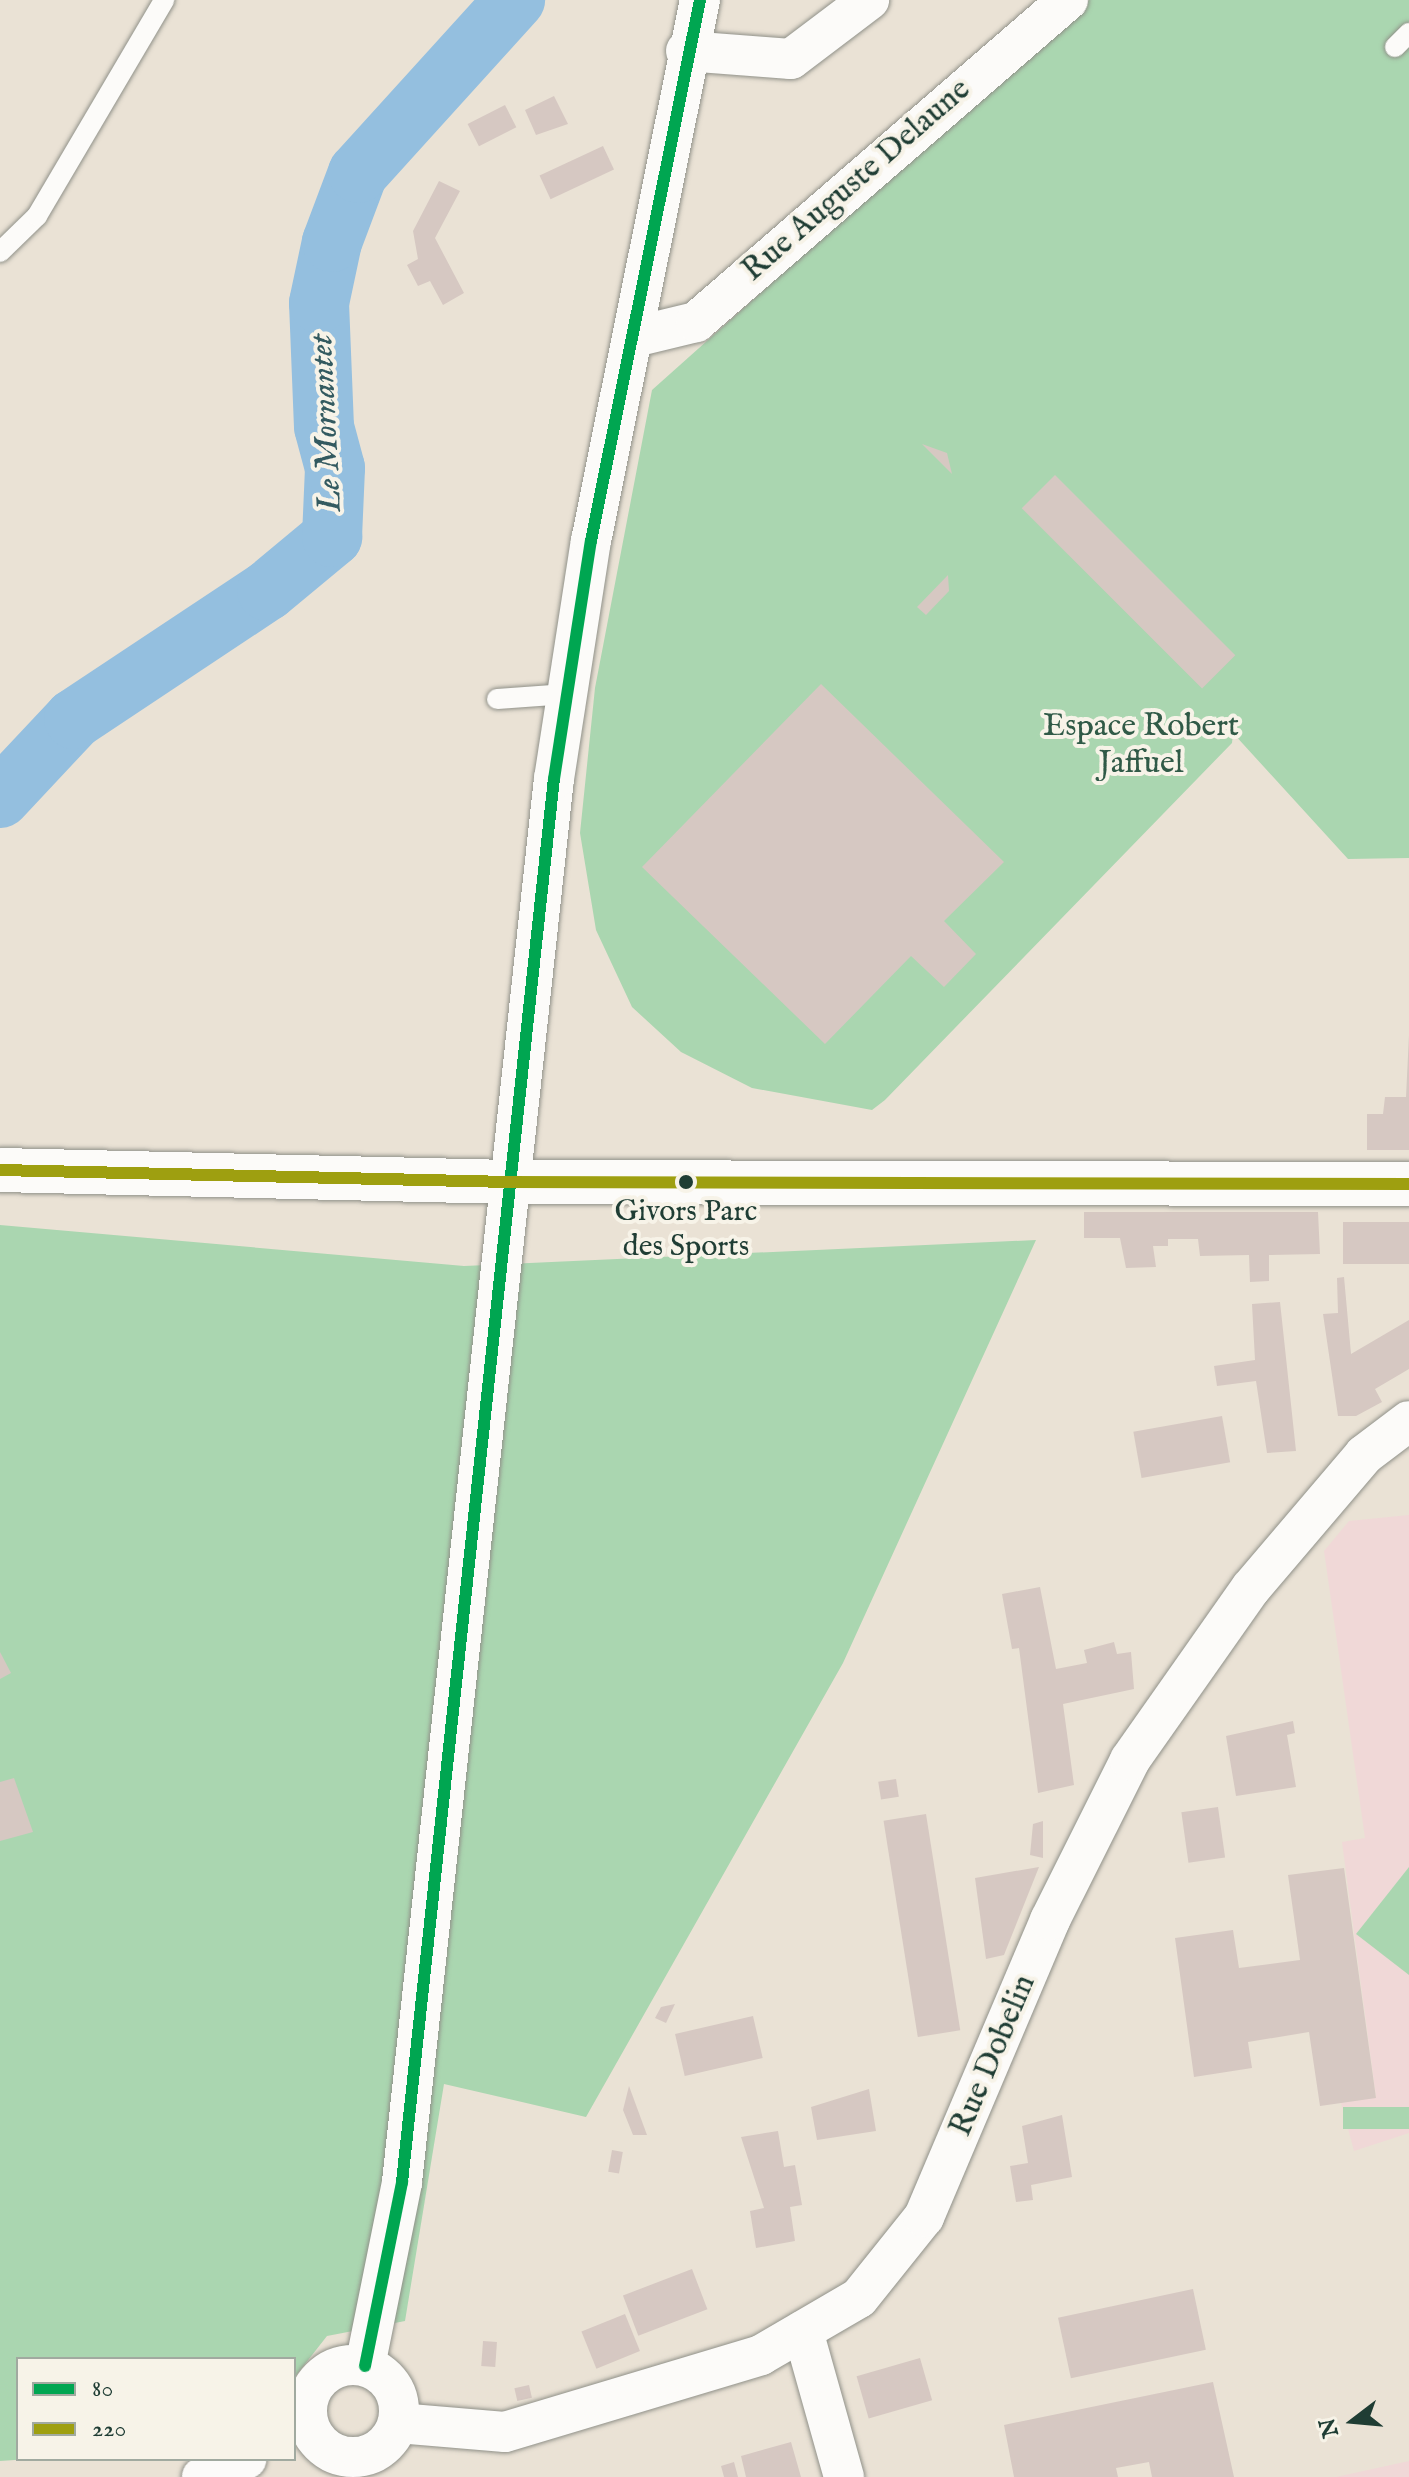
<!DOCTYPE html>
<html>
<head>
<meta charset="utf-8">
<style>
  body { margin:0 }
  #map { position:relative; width:1409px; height:2477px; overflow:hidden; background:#eae2d5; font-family:"IM FELL English",serif }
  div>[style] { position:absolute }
  .built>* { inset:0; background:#f0d8d7 }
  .green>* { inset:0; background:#aad6b0; transform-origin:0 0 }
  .river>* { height:60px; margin:-30px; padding:0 30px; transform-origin:30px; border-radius:30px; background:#94bfdf }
  .building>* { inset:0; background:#d6c8c2; transform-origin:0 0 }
  .roads { filter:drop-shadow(0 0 2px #909189) drop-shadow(0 0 2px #909189) }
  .service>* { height:20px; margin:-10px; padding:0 10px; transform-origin:10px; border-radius:10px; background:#fcfbf9 }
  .minor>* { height:40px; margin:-20px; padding:0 20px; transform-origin:20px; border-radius:20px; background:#fcfbf9 }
  .minor>.ring { margin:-20px; padding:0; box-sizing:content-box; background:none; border:40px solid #fcfbf9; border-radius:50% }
  .primary>* { height:44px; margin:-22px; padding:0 22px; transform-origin:22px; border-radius:22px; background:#fcfbf9 }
  .bus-1>* { height:12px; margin:-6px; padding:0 6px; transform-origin:6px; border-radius:6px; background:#00a651 }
  .bus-2>* { height:12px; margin:-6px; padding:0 6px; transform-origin:6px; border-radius:6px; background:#9e9f10 }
  .dots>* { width:22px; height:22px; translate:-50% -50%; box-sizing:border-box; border:4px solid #f7f3e8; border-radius:50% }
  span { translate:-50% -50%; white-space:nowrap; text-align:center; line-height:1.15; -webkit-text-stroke:8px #f7f3e8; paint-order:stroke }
  .bus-label { font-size:30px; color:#1f3d34 }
  .street-label { font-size:32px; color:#1f3d34 }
  .park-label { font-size:32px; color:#305a47 }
  .water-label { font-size:34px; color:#335a60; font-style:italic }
  .legend { position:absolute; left:16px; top:2357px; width:280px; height:104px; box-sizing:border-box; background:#f7f3e8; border:2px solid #a1aaa0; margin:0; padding:10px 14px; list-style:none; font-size:24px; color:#1f3d34 }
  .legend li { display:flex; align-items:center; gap:16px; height:40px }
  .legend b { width:40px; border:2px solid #a1aaa0 }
  .north { position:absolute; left:1313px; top:2381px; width:80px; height:80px; -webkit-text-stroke:6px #f7f3e8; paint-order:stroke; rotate:254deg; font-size:22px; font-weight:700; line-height:32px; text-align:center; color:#1f3d34 }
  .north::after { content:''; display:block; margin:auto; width:28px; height:36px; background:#1f3d34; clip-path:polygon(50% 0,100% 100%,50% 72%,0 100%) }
</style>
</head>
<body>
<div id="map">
  <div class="built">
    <div style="clip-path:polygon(1409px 1515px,1409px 2133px,1354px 2151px,1341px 2103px,1376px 2097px,1342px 1842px,1365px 1838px,1324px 1551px,1349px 1521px)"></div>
    <div style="clip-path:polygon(1409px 2461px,1409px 2477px,1336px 2477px)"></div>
  </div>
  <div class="green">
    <div style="clip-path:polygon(1089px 0,1409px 0,1409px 858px,1348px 859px,1233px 733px,1232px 743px,885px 1100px,872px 1110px,752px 1088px,681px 1052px,632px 1007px,596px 930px,580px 833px,595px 688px,652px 390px)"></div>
    <div style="clip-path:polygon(0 1225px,464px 1266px,1036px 1240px,843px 1663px,586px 2117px,444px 2084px,405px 2321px,327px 2336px,294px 2378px,294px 2359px,18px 2359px,18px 2459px,30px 2459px,0 2461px)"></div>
    <div style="clip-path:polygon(1409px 1867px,1409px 1975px,1356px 1934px)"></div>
    <div style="left:1409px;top:2107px;width:22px;height:66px;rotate:90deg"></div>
  </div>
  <div class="river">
    <div style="left:0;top:798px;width:108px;rotate:-46.9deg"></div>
    <div style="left:74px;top:719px;width:232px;rotate:-33.6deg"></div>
    <div style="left:267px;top:591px;width:85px;rotate:-39.7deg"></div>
    <div style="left:332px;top:537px;width:69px;rotate:-87.5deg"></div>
    <div style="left:335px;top:468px;width:42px;rotate:-105deg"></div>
    <div style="left:324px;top:427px;width:124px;rotate:-92.3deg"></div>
    <div style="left:319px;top:303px;width:62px;rotate:-78deg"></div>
    <div style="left:332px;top:242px;width:74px;rotate:-69.4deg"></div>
    <div style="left:358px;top:173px;width:234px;rotate:-47.8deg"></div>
  </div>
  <div class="building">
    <div style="clip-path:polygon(554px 96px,568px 124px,536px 135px,525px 110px)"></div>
    <div style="left:505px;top:105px;width:25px;height:42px;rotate:63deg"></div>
    <div style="left:603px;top:146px;width:26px;height:70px;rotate:65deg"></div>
    <div style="clip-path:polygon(439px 181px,460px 191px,435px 238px,464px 293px,443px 305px,430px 281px,418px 286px,407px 265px,418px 259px,413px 231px)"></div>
    <div style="clip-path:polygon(922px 444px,947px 453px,952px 474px)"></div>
    <div style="left:1055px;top:475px;width:255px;height:47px;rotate:45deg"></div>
    <div style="clip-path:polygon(948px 575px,949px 591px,926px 615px,917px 607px)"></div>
    <div style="clip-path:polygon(821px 684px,1004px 862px,944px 921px,976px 954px,944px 987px,911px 956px,825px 1044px,642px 867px)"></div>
    <div style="clip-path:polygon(1409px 1035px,1409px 1150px,1367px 1150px,1367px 1114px,1383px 1114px,1385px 1097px,1406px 1097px)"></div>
    <div style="clip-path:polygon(1084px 1212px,1318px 1212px,1320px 1254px,1269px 1255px,1269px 1281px,1250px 1282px,1249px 1255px,1200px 1256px,1198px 1239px,1168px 1239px,1168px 1246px,1153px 1246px,1156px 1267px,1126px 1268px,1120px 1238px,1084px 1238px)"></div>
    <div style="left:1409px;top:1222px;width:42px;height:66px;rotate:90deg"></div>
    <div style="clip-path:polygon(1344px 1277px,1351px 1354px,1409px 1320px,1409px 1369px,1375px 1389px,1382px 1402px,1356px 1416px,1338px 1416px,1323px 1314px,1338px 1313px,1337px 1278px)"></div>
    <div style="clip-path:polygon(1280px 1302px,1296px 1451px,1267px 1453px,1256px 1381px,1217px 1386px,1214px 1366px,1255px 1360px,1252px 1304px)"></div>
    <div style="left:1222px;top:1416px;width:47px;height:90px;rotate:80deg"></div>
    <div style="clip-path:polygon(1040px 1587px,1056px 1669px,1087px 1663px,1084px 1650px,1114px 1642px,1117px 1654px,1131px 1652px,1134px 1689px,1063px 1704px,1074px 1785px,1038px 1793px,1019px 1648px,1012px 1649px,1002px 1594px)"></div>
    <div style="clip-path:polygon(0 1652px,11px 1673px,0 1679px)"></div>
    <div style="clip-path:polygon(1293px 1721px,1295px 1733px,1287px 1735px,1296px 1787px,1236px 1796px,1226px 1736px)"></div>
    <div style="clip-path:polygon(14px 1778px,33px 1832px,0 1841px,0 1782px)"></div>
    <div style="left:896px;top:1779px;width:18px;height:18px;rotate:81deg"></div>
    <div style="left:1218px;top:1807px;width:51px;height:37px;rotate:82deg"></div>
    <div style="left:926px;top:1814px;width:219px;height:43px;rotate:81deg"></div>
    <div style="clip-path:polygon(1043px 1821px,1043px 1858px,1030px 1855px,1033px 1824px)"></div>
    <div style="clip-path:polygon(1039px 1867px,1004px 1955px,986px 1959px,975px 1878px)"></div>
    <div style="clip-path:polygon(1344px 1868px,1376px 2098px,1320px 2106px,1309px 2032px,1248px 2042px,1252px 2068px,1194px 2077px,1175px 1938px,1233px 1930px,1239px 1968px,1300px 1960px,1288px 1875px)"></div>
    <div style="clip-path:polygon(675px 2004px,666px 2023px,655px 2018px,661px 2007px)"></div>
    <div style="left:753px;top:2016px;width:43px;height:80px;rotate:77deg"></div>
    <div style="clip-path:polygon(629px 2086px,647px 2135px,633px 2135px,623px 2110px)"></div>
    <div style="clip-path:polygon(869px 2089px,876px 2131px,817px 2140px,811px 2107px)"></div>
    <div style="clip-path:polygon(1062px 2115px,1072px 2177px,1031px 2185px,1033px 2200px,1016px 2202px,1010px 2166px,1028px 2163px,1022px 2126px)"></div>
    <div style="clip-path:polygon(778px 2131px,784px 2167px,795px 2165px,802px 2205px,790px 2207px,795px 2241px,756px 2248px,750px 2211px,764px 2208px,741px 2137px)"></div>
    <div style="left:612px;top:2150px;width:11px;height:22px;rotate:10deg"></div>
    <div style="left:692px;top:2269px;width:43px;height:74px;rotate:69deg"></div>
    <div style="left:1193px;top:2289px;width:62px;height:138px;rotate:78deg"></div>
    <div style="left:625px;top:2314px;width:40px;height:47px;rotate:68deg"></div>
    <div style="left:483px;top:2341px;width:14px;height:25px;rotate:4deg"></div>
    <div style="left:920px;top:2358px;width:44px;height:66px;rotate:74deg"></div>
    <div style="clip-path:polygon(1213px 2382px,1234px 2477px,1152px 2477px,1149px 2462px,1116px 2468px,1118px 2477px,1014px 2477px,1004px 2425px)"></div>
    <div style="left:529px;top:2385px;width:13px;height:15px;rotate:77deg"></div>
    <div style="clip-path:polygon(791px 2442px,801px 2477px,746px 2477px,741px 2456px)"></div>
    <div style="clip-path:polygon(734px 2462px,738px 2477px,724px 2477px,721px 2466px)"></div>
  </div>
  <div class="roads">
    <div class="service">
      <div style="left:1395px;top:47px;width:20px;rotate:-45deg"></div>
      <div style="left:0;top:252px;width:52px;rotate:-44.2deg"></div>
      <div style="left:37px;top:216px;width:251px;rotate:-59.5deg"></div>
      <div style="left:497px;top:699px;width:70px;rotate:-4.1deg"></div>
    </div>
    <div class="minor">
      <div style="left:686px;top:51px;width:105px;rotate:4.4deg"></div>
      <div style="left:791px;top:59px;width:98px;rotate:-37.1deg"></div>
      <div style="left:634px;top:337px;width:64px;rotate:-13.6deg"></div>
      <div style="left:696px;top:322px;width:492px;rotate:-40.9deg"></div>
      <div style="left:803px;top:2331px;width:152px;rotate:74.3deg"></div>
      <div class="ring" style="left:307px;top:2365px;width:52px;height:52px"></div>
      <div style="left:365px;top:2366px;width:188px;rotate:-78.6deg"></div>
      <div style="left:402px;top:2182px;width:1411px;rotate:-83.82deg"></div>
      <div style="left:554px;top:779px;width:241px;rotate:-81.2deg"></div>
      <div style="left:591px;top:541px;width:552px;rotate:-78.61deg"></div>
      <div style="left:398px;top:2423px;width:107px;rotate:4.8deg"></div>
      <div style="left:505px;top:2432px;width:267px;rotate:-16.7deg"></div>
      <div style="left:761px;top:2355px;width:113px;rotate:-30.2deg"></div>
      <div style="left:859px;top:2298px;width:104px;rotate:-51.3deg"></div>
      <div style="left:924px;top:2217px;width:323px;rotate:-67deg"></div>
      <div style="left:1050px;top:1920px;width:179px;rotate:-63.4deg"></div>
      <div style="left:1130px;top:1760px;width:210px;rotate:-54.9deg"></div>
      <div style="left:1251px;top:1588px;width:175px;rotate:-49.6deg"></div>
      <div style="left:1364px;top:1455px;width:56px;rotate:-37.1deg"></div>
      <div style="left:202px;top:2477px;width:48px;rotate:-22.2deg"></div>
    </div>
    <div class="primary">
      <div style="left:0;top:1170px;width:508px;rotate:1.35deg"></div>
      <div style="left:508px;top:1182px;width:901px;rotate:0.13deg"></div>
    </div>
  </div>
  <div class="bus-1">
    <div style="left:365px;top:2366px;width:188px;rotate:-78.6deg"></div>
    <div style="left:402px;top:2182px;width:1411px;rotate:-83.82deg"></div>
    <div style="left:554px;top:779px;width:241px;rotate:-81.2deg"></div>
    <div style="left:591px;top:541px;width:552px;rotate:-78.61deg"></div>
  </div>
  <div class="bus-2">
    <div style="left:0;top:1170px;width:508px;rotate:1.35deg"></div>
    <div style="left:508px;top:1182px;width:901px;rotate:0.13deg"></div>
  </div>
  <div class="dots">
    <div style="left:686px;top:1182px;background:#1f3d34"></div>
  </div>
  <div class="bus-label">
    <span style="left:686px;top:1229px">Givors Parc<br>des Sports</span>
  </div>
  <div class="street-label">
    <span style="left:857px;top:181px;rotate:-41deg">Rue Auguste Delaune</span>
    <span style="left:994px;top:2056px;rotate:-67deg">Rue Dobelin</span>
  </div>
  <div class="park-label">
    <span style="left:1141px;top:746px">Espace Robert<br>Jaffuel</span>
  </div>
  <div class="water-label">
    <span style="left:326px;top:423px;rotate:-93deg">Le Mornantet</span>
  </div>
  <ul class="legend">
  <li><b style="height:10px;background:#00a651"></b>80</li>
  <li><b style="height:10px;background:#9e9f10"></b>220</li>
  </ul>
  <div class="north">N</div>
</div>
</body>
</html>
